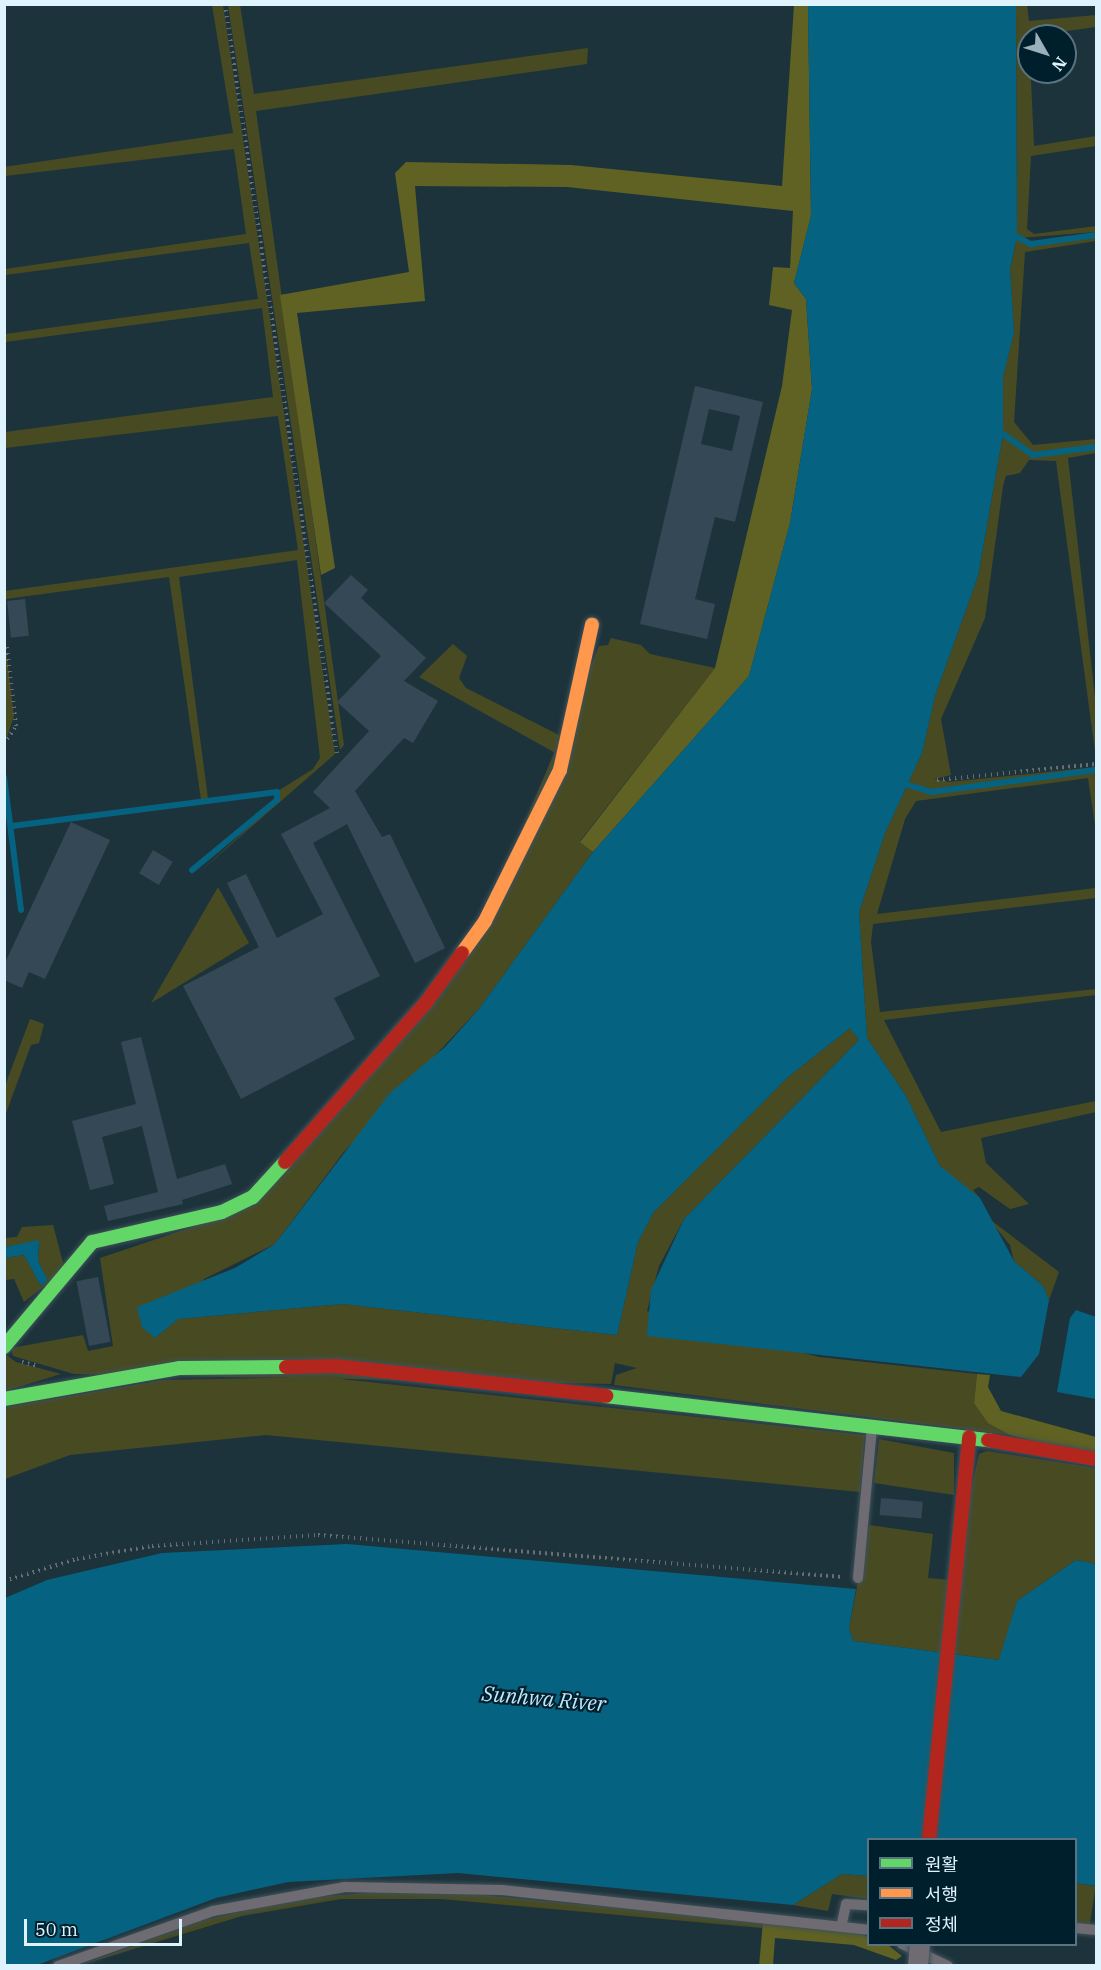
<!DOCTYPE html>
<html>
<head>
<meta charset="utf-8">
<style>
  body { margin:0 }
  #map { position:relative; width:1101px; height:1970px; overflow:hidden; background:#1d333c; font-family:"IBM Plex Serif","Noto Sans KR",serif }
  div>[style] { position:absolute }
  .green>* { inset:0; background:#484b22; transform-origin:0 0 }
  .forest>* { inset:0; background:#606223 }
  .water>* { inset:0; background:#056381 }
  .stream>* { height:6px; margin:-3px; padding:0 3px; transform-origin:3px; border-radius:3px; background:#056381 }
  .building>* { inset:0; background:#344855; transform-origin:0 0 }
  .path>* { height:4px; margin-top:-2px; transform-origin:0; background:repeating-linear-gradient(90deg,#696e73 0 1.5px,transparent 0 6px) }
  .roads { filter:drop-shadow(0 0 2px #3e5159) drop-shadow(0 0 2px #3e5159) }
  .lane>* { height:10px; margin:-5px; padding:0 5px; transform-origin:5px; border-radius:5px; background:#6e6c72 }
  .fast>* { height:14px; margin:-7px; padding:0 7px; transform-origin:7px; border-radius:7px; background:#63d668 }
  .slow>* { height:14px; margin:-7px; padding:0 7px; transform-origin:7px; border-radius:7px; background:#ff974d }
  .jam>* { height:14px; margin:-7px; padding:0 7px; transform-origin:7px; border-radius:7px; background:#b3261e }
  .bridges { filter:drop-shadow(0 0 2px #3e5159) drop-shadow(0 0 2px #3e5159) }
  .street-bridge>* { height:20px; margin:-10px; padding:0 10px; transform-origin:10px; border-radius:10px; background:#6e6c72 }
  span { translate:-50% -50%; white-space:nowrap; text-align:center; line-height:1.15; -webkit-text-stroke:4.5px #001f2c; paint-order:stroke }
  .water-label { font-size:21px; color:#c1e9fd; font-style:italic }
  .frame { position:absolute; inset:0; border:6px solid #def3fe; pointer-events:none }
  .legend { position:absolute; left:867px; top:1838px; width:210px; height:108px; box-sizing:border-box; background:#001f2c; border:2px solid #597480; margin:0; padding:8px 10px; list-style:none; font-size:18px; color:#def3fe }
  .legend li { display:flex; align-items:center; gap:12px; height:30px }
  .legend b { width:30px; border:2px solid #597480 }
  .north { position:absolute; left:1017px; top:24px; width:60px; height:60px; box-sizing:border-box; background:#001f2c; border:2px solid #597480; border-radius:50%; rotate:129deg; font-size:16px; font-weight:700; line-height:24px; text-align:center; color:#def3fe }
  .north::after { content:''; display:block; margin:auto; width:21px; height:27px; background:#9ab0ba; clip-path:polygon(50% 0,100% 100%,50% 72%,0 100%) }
  .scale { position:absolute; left:24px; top:1919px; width:158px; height:27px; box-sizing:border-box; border:3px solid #def3fe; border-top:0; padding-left:8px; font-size:18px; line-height:21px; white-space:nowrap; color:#def3fe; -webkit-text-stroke:4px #001f2c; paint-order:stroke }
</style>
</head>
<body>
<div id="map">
  <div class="green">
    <div style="clip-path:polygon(212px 5px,223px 5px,335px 754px,196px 875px,279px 800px,278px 791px,313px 769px,320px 758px,297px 560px,179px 577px,208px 799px,201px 800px,169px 577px,6px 599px,5px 604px,5px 591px,298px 550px,278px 416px,5px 448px,5px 432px,273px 397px,262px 308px,5px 342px,5px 334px,258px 299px,249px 243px,5px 275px,5px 269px,246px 234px,234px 149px,5px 176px,4px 167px,233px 133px)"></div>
    <div style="clip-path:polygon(228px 5px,240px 5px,254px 94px,588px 48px,587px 64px,256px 111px,344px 745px,340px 750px)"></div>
    <div style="clip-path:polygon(1016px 5px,1027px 5px,1029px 21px,1096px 15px,1096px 27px,1029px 36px,1034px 146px,1096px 136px,1096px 146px,1031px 156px,1027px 229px,1034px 234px,1096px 226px,1096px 232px,1018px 238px,1031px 246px,1096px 236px,1096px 241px,1025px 252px,1014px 422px,1033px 445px,1096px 439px,1096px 446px,1033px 453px,1004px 434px,1033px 456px,1096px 448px,1096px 453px,1068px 458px,1096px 706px,1096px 759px,1056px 461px,1029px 460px,1020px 473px,1006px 476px,1003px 486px,985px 618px,941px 719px,951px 775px,934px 779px,949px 782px,1096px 767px,1096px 832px,1088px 778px,916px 801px,905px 819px,877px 914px,1096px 888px,1096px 898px,873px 924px,871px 942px,880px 1012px,1096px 989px,1096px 995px,884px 1020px,941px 1132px,1096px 1101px,1096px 1112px,981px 1138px,986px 1163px,1029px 1204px,1010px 1209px,979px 1187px,973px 1190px,980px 1198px,960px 1186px,940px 1166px,906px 1096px,867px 1038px,859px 912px,885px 833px,922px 753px,935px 696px,978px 576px,1003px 434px,1003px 376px,1014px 332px,1010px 269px,1017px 237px)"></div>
    <div style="clip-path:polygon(611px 638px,641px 645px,650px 654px,715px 668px,580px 841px,593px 852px,479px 1009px,343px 1153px,275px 1244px,204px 1279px,155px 1338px,178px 1319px,343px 1304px,617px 1335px,638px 1242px,653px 1213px,788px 1077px,850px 1028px,859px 1040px,684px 1219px,659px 1266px,647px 1311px,819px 1357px,977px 1374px,974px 1403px,1010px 1435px,614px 1385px,616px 1375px,637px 1368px,615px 1363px,611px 1384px,74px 1374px,13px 1356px,11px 1348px,83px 1335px,88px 1351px,113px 1346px,100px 1258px,228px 1215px,470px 953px,599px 646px,608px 645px)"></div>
    <div style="clip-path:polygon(5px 642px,14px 716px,5px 743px,4px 642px)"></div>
    <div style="clip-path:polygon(453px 644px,467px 656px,459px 678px,466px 688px,563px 737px,559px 755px,419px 677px)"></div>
    <div style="clip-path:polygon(218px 887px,249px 943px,151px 1003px)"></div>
    <div style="clip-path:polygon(30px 1019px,44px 1024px,39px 1043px,31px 1045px,5px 1116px,5px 1086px)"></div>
    <div style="clip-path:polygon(988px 1218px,1059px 1272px,1049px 1300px,1043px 1286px,1014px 1261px,1010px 1245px)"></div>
    <div style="clip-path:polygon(53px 1225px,65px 1270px,24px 1302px,14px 1279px,5px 1280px,5px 1258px,24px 1255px,41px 1286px,48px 1280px,38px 1261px,39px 1241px,5px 1247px,5px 1238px,17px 1237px,22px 1227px)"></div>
    <div style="clip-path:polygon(5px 1354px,16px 1362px,61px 1374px,5px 1391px)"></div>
    <div style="clip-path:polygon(322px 1377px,865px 1435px,860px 1492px,266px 1435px,70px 1455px,5px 1479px,5px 1407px,163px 1380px)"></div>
    <div style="clip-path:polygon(879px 1439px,954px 1453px,954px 1495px,874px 1483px)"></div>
    <div style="clip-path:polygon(987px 1451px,1096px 1468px,1096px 1564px,1076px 1560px,1017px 1601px,1000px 1660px,853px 1641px,849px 1628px,869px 1525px,933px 1534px,928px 1578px,951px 1580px,979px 1454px)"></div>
    <div style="clip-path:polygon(842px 1874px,868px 1876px,868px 1899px,832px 1894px,828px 1911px,793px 1905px)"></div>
    <div style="left:1076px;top:1883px;width:20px;height:40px;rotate:9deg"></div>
    <div style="clip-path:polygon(382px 1892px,460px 1893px,763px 1921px,762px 1928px,441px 1899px,341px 1899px,242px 1916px,78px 1966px,204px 1920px,299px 1898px)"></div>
  </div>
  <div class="forest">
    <div style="clip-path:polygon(794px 5px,808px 5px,811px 216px,794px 283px,806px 299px,812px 389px,790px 523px,749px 676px,593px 852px,580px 842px,715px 668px,782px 386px,792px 310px,769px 305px,773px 267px,790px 268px,793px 211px,567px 187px,415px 186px,425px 301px,297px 313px,335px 568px,321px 575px,280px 295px,409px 272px,395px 173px,406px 162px,571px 165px,782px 186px)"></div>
    <div style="clip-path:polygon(977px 1374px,990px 1375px,988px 1387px,1001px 1411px,1096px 1437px,1096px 1456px,1010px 1435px,988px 1423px,974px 1403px)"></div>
    <div style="clip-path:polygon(763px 1921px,855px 1931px,868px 1937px,868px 1944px,888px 1945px,902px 1956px,896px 1960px,854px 1945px,775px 1938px,773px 1965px,759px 1966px)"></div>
  </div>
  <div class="water">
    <div style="clip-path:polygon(808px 5px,1016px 5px,1017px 237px,1010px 269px,1014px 332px,1003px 377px,1003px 434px,978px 576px,935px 696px,922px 753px,885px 833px,859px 912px,867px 1038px,906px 1096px,940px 1166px,980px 1198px,1014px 1261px,1043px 1286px,1049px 1300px,1039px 1354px,1021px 1377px,647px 1336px,651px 1290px,684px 1219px,859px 1040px,850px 1028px,788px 1077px,653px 1213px,638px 1242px,617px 1335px,343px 1304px,178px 1319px,155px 1338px,142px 1327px,137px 1307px,235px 1268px,275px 1244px,390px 1093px,445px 1047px,479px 1009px,593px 852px,749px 676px,790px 523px,812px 389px,806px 299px,794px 283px,811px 216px)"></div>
    <div style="clip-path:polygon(39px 1240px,38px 1261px,48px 1280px,41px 1286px,24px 1255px,5px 1258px,5px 1247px)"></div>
    <div style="clip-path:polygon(1076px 1310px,1096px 1317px,1096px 1399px,1057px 1392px,1070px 1318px)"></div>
    <div style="clip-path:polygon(347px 1544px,856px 1589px,849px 1628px,853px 1641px,999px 1660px,1017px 1601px,1076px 1560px,1096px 1564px,1096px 1886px,1076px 1883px,1076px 1840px,868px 1840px,868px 1876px,842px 1874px,793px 1905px,458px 1873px,288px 1882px,216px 1898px,37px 1965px,5px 1966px,5px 1598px,47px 1580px,162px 1553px)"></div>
  </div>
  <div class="stream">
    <div style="left:1017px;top:237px;width:16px;rotate:27deg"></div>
    <div style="left:1031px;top:244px;width:66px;rotate:-7.9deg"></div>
    <div style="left:1003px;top:434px;width:37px;rotate:35deg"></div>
    <div style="left:1033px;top:455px;width:64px;rotate:-7.2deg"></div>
    <div style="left:4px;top:777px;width:134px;rotate:82.7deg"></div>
    <div style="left:905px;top:784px;width:27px;rotate:17deg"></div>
    <div style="left:931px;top:792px;width:166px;rotate:-7.6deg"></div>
    <div style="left:12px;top:826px;width:267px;rotate:-7.3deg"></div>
    <div style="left:277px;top:792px;width:8px;rotate:90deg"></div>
    <div style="left:277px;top:800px;width:110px;rotate:140.5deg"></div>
  </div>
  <div class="building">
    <div style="clip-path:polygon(evenodd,695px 386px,763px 402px,735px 522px,715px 517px,695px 599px,715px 604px,707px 639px,640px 624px,695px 386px,709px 409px,740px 416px,732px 451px,701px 444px,709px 409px)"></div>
    <div style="clip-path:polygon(351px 575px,368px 590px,361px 598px,426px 658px,404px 681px,438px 701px,413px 743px,404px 738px,355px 791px,382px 837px,390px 834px,445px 948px,415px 963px,347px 824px,313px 843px,380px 976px,334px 998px,355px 1039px,241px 1099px,183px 986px,259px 947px,227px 883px,246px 874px,277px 938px,323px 914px,281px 834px,330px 808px,313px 792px,369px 731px,337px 702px,381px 656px,324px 603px)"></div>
    <div style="left:25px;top:599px;width:37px;height:18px;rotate:84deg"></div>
    <div style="clip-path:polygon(71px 822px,110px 840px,45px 979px,29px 972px,22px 988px,4px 980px,4px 965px)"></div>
    <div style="left:153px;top:850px;width:23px;height:27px;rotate:31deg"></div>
    <div style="clip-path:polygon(141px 1037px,177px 1179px,225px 1164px,232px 1184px,182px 1200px,183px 1204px,108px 1221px,104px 1206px,158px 1192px,142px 1126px,102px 1137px,114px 1184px,90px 1190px,72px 1121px,136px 1104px,121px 1042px)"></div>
    <div style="left:98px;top:1277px;width:66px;height:22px;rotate:79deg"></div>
    <div style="left:881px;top:1498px;width:42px;height:17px;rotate:5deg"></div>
  </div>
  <div class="path">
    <div style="left:225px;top:4px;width:758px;rotate:81.51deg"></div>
    <div style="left:4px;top:744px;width:22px;rotate:-56deg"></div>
    <div style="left:16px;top:726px;width:80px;rotate:-96.5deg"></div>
    <div style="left:937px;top:780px;width:160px;rotate:-5.7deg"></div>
    <div style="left:22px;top:1362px;width:16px;rotate:14deg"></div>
    <div style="left:4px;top:1581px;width:76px;rotate:-16.8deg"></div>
    <div style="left:77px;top:1559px;width:76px;rotate:-9.8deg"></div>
    <div style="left:152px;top:1546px;width:166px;rotate:-3.8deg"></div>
    <div style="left:318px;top:1535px;width:527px;rotate:4.57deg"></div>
  </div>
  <div class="roads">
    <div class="lane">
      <div style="left:858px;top:1578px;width:152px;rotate:-84.7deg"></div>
      <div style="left:842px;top:1923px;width:19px;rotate:-78deg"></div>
      <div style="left:846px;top:1904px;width:22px;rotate:3deg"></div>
      <div style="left:1076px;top:1928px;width:20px;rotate:6deg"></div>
      <div style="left:902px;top:1944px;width:51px;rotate:25.6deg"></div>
      <div style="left:58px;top:1966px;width:164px;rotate:-19.5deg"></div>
      <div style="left:213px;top:1911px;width:134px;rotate:-10.3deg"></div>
      <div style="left:345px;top:1887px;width:157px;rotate:1.1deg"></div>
      <div style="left:502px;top:1890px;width:368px;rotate:6.2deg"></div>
    </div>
    <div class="fast">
      <div style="left:4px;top:1347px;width:137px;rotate:-50deg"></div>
      <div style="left:92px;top:1242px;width:133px;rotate:-13deg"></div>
      <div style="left:222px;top:1212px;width:34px;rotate:-26deg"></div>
      <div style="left:253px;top:1197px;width:47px;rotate:-47.6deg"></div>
      <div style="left:606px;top:1396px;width:385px;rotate:6.6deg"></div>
      <div style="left:4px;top:1399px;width:179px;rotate:-10deg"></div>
      <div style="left:180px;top:1368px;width:106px;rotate:-0.5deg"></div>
    </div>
    <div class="slow">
      <div style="left:462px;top:953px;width:39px;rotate:-54deg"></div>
      <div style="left:485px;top:921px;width:169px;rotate:-63.6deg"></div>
      <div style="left:560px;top:770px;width:149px;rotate:-77.6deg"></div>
    </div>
    <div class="jam">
      <div style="left:285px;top:1162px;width:211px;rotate:-48.5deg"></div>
      <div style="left:425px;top:1004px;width:63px;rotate:-54deg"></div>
      <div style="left:286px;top:1367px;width:50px;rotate:-1.1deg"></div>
      <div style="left:336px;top:1366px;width:272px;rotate:6.3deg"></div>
      <div style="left:988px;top:1440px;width:110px;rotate:10deg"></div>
      <div style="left:929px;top:1840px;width:405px;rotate:-84.3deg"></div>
    </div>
  </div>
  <div class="bridges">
    <div class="street-bridge">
      <div style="left:918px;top:1966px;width:22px;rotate:-85deg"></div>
    </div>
  </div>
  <div class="water-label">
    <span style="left:544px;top:1698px;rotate:5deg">Sunhwa River</span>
  </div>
  <div class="frame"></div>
  <ul class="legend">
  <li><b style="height:8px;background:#63d668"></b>원활</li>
  <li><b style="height:8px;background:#ff974d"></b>서행</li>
  <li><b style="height:8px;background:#b3261e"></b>정체</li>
  </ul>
  <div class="north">N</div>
  <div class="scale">50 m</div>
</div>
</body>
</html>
